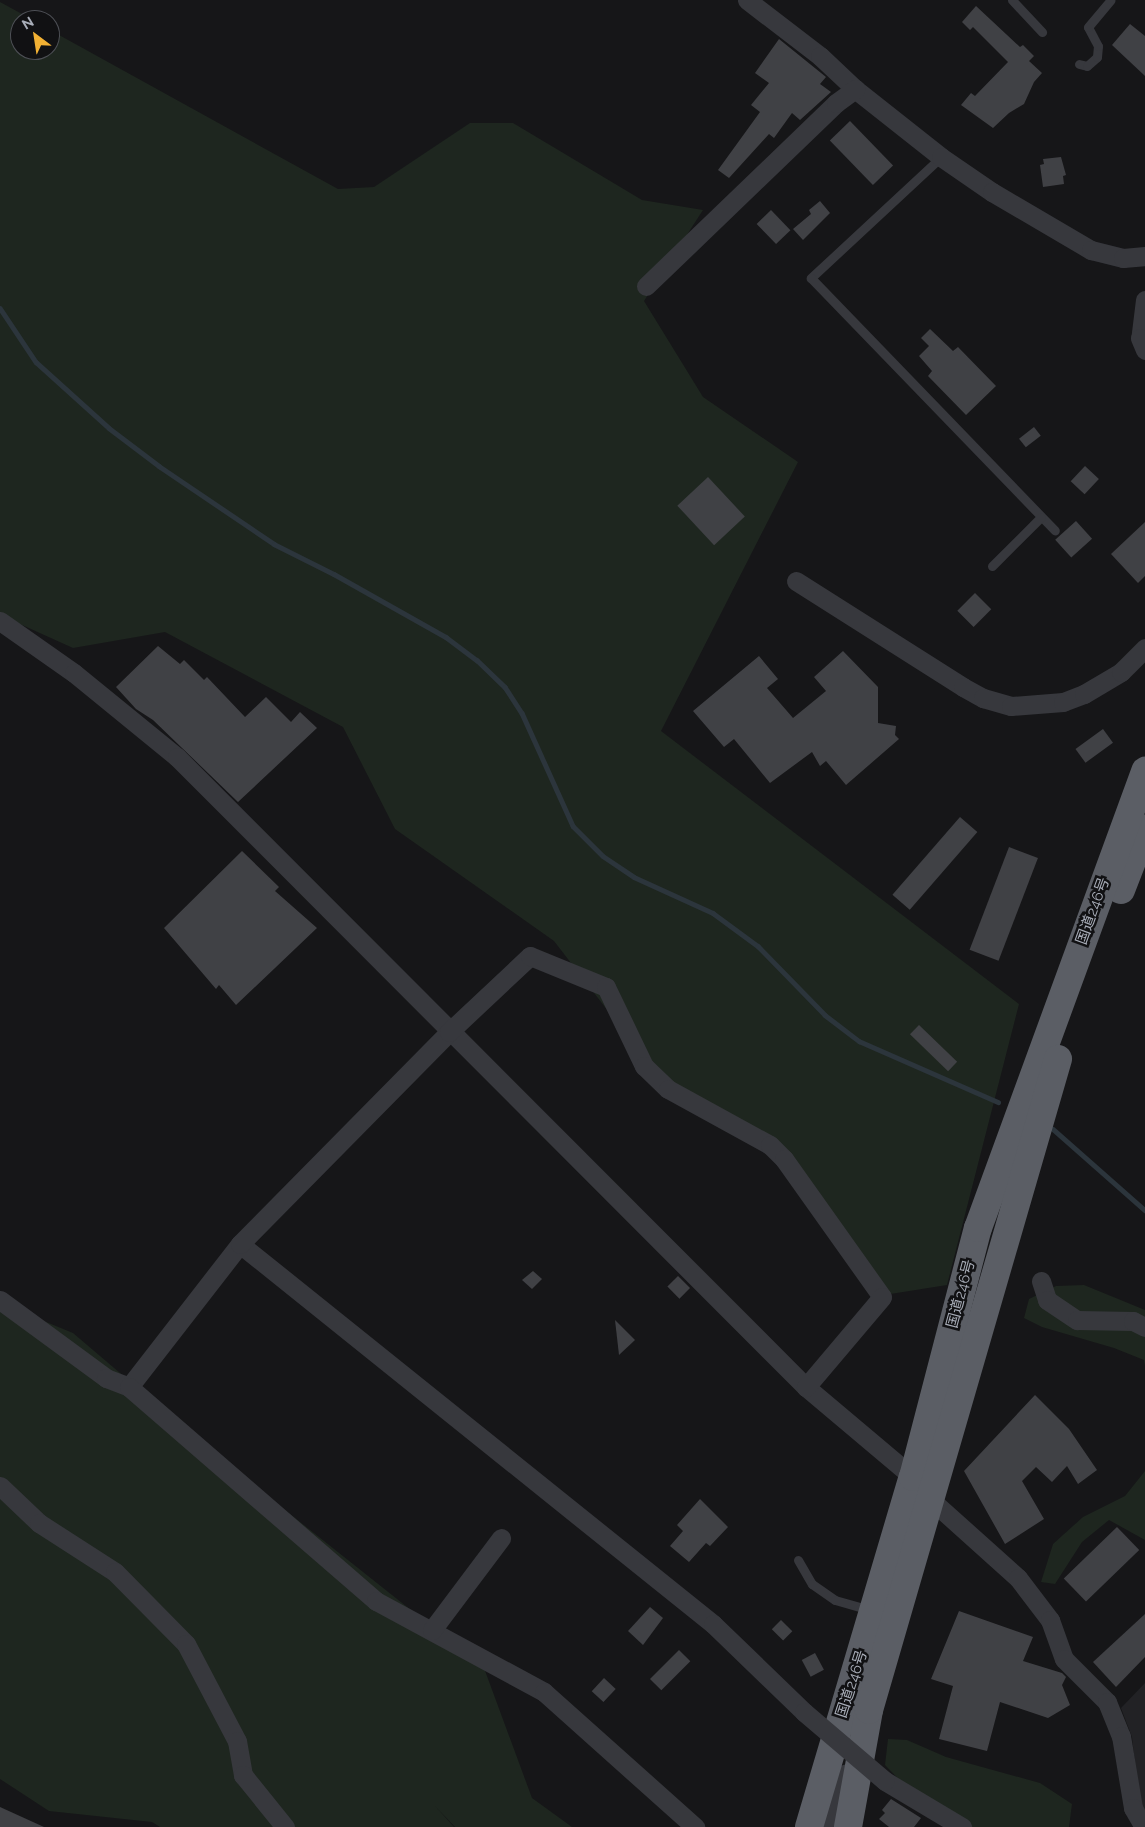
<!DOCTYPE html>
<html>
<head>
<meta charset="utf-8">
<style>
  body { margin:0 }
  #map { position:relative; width:1145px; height:1827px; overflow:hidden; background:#161618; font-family:Raleway,"Noto Sans JP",sans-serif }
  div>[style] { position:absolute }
  .built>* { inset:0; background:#222225 }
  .green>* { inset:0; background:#1e261f }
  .stream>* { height:4.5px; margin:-2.25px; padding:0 2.25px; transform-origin:2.25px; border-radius:2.25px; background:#2c353c }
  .building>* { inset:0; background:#404145; transform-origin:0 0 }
  .service>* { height:9px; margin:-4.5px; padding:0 4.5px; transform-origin:4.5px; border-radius:4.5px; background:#37383d }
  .minor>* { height:19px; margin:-9.5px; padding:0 9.5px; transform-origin:9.5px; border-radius:9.5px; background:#37383d }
  .tertiary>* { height:24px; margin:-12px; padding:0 12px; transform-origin:12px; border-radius:12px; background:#37383d }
  .trunk>* { height:28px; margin:-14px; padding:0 14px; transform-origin:14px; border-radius:14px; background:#5b5e65 }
  .minor-bridge>* { height:19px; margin:-9.5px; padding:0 9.5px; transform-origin:9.5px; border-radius:9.5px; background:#37383d }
  span { translate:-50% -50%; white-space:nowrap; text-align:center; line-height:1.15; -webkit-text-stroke:5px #111113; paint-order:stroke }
  .street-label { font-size:15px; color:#a8adb8 }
  .north { position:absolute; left:10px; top:10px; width:50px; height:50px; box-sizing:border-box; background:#111113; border:1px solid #4d4f55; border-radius:50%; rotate:329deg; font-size:14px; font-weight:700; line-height:20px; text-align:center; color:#a8adb8 }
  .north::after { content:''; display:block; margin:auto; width:18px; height:22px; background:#f2b134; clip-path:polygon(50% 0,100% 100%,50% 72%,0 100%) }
</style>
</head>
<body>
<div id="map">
  <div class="built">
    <div style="clip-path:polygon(1145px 1683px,1145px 1813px,1139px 1798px,1132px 1737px,1121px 1708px)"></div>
  </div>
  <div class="green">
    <div style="clip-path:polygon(0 2px,33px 20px,20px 20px,20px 50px,50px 50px,50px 30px,338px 189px,374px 187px,470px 123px,513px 123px,642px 200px,703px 210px,644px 301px,703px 397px,798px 462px,661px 731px,1019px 1004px,947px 1285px,884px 1295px,780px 1155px,655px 1072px,554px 941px,395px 829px,343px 727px,165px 632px,73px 648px,0 615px)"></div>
    <div style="clip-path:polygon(1084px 1285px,1145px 1310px,1145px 1366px,1144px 1360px,1114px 1348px,1042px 1327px,1024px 1318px,1029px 1299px,1056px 1286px)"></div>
    <div style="clip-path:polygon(0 1303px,73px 1333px,227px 1464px,484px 1668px,532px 1798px,572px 1827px,455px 1827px,435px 1806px,454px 1827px,160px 1827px,152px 1822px,49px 1811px,0 1779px)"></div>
    <div style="clip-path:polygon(1145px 1471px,1145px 1540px,1109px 1520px,1082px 1542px,1055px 1584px,1041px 1582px,1053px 1544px,1083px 1517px,1125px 1496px)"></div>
    <div style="clip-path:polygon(888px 1739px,907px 1740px,946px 1757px,1040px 1783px,1072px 1804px,1069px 1827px,966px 1827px,911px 1792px,885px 1765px)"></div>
  </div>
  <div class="stream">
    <div style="left:0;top:308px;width:65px;rotate:56.3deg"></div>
    <div style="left:36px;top:362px;width:98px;rotate:42.1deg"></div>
    <div style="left:109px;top:428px;width:63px;rotate:37.2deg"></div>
    <div style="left:159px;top:466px;width:139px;rotate:34.1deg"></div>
    <div style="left:274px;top:544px;width:67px;rotate:26.6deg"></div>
    <div style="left:334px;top:574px;width:129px;rotate:29.4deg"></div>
    <div style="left:446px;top:637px;width:39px;rotate:37deg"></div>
    <div style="left:477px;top:660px;width:39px;rotate:44deg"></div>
    <div style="left:505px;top:687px;width:31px;rotate:57deg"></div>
    <div style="left:522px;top:713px;width:124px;rotate:65.7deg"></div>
    <div style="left:573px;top:826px;width:42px;rotate:45deg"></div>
    <div style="left:603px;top:856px;width:37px;rotate:34deg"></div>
    <div style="left:634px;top:877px;width:87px;rotate:24.5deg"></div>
    <div style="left:713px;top:913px;width:56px;rotate:36.3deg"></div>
    <div style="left:758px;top:946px;width:96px;rotate:45.8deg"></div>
    <div style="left:825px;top:1015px;width:43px;rotate:37.4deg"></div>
    <div style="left:859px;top:1041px;width:152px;rotate:23.7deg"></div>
    <div style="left:1053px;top:1129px;width:123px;rotate:41.4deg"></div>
  </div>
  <div class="building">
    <div style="clip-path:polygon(976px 6px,1020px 47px,1023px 45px,1034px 56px,1029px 61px,1042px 73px,1034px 82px,1024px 104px,1009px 113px,993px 128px,961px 105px,971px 93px,975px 96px,1008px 62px,973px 27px,970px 30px,962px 22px)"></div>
    <div style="clip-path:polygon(1130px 24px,1145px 36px,1145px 76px,1112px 45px)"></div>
    <div style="clip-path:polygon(779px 39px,826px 77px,820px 84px,831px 92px,800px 120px,792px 113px,774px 138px,769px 134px,729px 178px,718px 170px,760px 112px,751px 105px,769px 83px,755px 73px)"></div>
    <div style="left:850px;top:121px;width:62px;height:28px;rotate:46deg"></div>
    <div style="clip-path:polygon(1061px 157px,1066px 175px,1063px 176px,1064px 184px,1043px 187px,1040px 165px,1044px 164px,1043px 159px)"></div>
    <div style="clip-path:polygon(820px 201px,830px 213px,803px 240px,793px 229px,811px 214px,809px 210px)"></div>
    <div style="left:771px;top:210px;width:28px;height:20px;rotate:46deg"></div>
    <div style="clip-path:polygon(930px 329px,953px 351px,958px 347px,996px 386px,966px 415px,928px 376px,932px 371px,919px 356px,929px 346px,921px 338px)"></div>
    <div style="left:1034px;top:427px;width:11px;height:19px;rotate:52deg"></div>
    <div style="left:1085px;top:466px;width:19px;height:21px;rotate:43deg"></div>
    <div style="left:708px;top:477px;width:54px;height:42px;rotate:47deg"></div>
    <div style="left:1076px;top:521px;width:24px;height:28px;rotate:48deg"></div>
    <div style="clip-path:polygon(1145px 522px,1145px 576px,1138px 583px,1111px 554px)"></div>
    <div style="left:975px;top:593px;width:23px;height:25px;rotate:45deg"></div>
    <div style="clip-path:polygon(158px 646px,180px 664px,184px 660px,204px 680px,207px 677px,245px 717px,266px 697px,291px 722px,300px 712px,317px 728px,238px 802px,153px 720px,136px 709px,116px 687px)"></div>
    <div style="clip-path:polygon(843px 651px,878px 687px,878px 723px,896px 726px,895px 735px,899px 739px,846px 785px,826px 761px,820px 766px,812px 752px,770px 783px,734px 739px,724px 747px,693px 711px,759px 656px,778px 679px,767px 688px,793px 718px,826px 691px,814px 677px)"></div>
    <div style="left:1103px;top:729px;width:17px;height:34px;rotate:54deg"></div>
    <div style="left:960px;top:817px;width:23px;height:103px;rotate:41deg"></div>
    <div style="left:1009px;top:847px;width:31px;height:110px;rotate:21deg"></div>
    <div style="clip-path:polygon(242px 851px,279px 887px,275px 891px,317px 928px,236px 1005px,219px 985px,216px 989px,164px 928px)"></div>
    <div style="left:919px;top:1025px;width:53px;height:13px;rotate:44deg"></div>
    <div style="clip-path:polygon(533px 1271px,542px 1279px,532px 1289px,522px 1280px)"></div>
    <div style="left:678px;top:1276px;width:17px;height:15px;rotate:45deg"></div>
    <div style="clip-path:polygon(615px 1320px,635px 1340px,619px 1355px)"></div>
    <div style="clip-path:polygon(1035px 1395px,1069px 1429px,1097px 1470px,1078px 1484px,1067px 1466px,1052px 1482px,1036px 1467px,1022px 1481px,1044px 1519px,1005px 1544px,964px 1471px)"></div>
    <div style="clip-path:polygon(700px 1499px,728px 1527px,710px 1546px,706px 1543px,689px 1562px,670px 1546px,683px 1531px,677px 1525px)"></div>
    <div style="left:1117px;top:1527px;width:32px;height:74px;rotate:46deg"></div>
    <div style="clip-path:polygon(650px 1607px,663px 1618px,643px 1645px,628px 1631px)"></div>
    <div style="clip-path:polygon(959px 1611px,1033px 1637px,1023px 1661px,1062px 1673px,1066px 1677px,1062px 1685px,1070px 1705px,1048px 1718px,1000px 1702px,987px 1751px,939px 1739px,953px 1686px,931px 1679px)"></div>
    <div style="clip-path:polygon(1145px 1614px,1145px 1657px,1116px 1687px,1093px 1662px)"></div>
    <div style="left:781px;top:1620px;width:16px;height:13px;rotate:45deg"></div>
    <div style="left:679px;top:1650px;width:16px;height:41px;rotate:45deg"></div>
    <div style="left:815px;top:1653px;width:19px;height:15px;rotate:62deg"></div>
    <div style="left:604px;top:1678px;width:16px;height:18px;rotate:43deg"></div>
    <div style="clip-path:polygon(891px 1799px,921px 1818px,914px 1827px,889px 1827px,879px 1819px,885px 1813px,882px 1810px)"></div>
    <div style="clip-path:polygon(0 1807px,44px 1827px,0 1827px)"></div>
  </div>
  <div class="service">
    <div style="left:1012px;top:0;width:44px;rotate:46.8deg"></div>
    <div style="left:1079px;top:64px;width:8px;rotate:14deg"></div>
    <div style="left:1087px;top:66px;width:13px;rotate:-42deg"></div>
    <div style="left:1097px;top:57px;width:11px;rotate:-85deg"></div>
    <div style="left:1098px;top:46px;width:21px;rotate:-118deg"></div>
    <div style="left:1088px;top:27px;width:35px;rotate:-50deg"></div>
    <div style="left:941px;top:157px;width:178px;rotate:137.1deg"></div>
    <div style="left:811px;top:278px;width:351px;rotate:46deg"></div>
    <div style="left:992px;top:566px;width:69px;rotate:-45deg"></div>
    <div style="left:798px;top:1560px;width:28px;rotate:60deg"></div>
    <div style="left:812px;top:1584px;width:28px;rotate:35deg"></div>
    <div style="left:835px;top:1600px;width:37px;rotate:16deg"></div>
  </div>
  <div class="minor">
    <div style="left:747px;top:0;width:92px;rotate:37.5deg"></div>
    <div style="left:820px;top:56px;width:48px;rotate:43.3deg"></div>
    <div style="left:855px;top:89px;width:110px;rotate:38.3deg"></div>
    <div style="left:941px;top:157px;width:62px;rotate:34.5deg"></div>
    <div style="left:992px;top:192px;width:115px;rotate:30.4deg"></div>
    <div style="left:1091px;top:250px;width:33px;rotate:14deg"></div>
    <div style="left:1123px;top:258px;width:22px;rotate:-5deg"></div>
    <div style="left:646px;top:286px;width:264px;rotate:-43.9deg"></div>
    <div style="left:836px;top:103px;width:24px;rotate:-36deg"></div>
    <div style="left:1145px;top:300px;width:38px;rotate:97deg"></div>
    <div style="left:1140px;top:338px;width:13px;rotate:67deg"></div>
    <div style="left:796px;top:581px;width:198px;rotate:32.4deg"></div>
    <div style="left:963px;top:687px;width:23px;rotate:29deg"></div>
    <div style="left:983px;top:698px;width:29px;rotate:16deg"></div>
    <div style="left:1011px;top:706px;width:52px;rotate:-4.4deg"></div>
    <div style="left:1063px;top:702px;width:22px;rotate:-21deg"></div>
    <div style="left:1084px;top:694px;width:43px;rotate:-30.7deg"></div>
    <div style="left:1121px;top:672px;width:34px;rotate:-45deg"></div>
    <div style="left:0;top:621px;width:90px;rotate:35.1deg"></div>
    <div style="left:74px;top:673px;width:133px;rotate:39.2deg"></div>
    <div style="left:177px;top:757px;width:890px;rotate:45.05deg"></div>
    <div style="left:806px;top:1387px;width:140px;rotate:40.1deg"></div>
    <div style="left:913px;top:1477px;width:28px;rotate:52deg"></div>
    <div style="left:930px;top:1499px;width:118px;rotate:41.9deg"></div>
    <div style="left:1018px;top:1578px;width:53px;rotate:52.7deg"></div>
    <div style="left:1050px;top:1620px;width:41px;rotate:70.3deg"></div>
    <div style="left:1064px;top:1659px;width:61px;rotate:45deg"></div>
    <div style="left:1107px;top:1702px;width:37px;rotate:68deg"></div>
    <div style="left:1121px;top:1736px;width:73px;rotate:80.5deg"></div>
    <div style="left:1133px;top:1808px;width:22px;rotate:60deg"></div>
    <div style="left:240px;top:1244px;width:607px;rotate:38.78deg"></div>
    <div style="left:713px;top:1624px;width:127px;rotate:44deg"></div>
    <div style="left:1041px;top:1281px;width:20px;rotate:72deg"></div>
    <div style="left:1047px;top:1300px;width:36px;rotate:34deg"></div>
    <div style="left:1077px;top:1320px;width:56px;rotate:1deg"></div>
    <div style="left:1133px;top:1321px;width:13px;rotate:27deg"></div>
    <div style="left:0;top:1300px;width:132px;rotate:36.3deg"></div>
    <div style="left:106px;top:1378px;width:25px;rotate:21deg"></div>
    <div style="left:129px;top:1387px;width:181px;rotate:-52.2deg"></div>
    <div style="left:240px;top:1244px;width:298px;rotate:-45.4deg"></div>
    <div style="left:449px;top:1032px;width:111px;rotate:-43.2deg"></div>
    <div style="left:530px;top:956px;width:82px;rotate:22.2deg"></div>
    <div style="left:606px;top:987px;width:88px;rotate:64.3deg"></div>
    <div style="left:644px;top:1066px;width:33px;rotate:44deg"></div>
    <div style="left:668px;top:1089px;width:116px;rotate:28.8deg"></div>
    <div style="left:770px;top:1145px;width:20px;rotate:45deg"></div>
    <div style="left:784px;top:1159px;width:169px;rotate:54.6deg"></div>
    <div style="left:882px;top:1297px;width:118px;rotate:130.2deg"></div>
    <div style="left:129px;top:1387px;width:327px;rotate:40.9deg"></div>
    <div style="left:376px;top:1601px;width:191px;rotate:28.4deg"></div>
    <div style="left:544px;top:1692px;width:203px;rotate:41.8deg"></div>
    <div style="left:0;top:1486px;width:54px;rotate:43.5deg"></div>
    <div style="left:39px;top:1523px;width:90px;rotate:32.8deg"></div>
    <div style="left:115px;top:1572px;width:101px;rotate:45.4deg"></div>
    <div style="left:186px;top:1644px;width:110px;rotate:62.3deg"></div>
    <div style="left:237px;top:1741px;width:35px;rotate:80deg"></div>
    <div style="left:243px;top:1775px;width:67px;rotate:51.1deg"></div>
    <div style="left:432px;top:1630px;width:115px;rotate:-53.1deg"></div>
    <div style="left:885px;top:1781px;width:90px;rotate:30.9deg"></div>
  </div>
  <div class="tertiary">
    <div style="left:831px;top:1827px;width:53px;rotate:-72.6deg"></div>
  </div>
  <div class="trunk">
    <div style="left:1121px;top:890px;width:66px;rotate:-68.8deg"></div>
    <div style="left:809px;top:1827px;width:365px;rotate:-73.5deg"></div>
    <div style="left:913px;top:1477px;width:257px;rotate:-75.4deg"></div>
    <div style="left:978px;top:1228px;width:487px;rotate:-69.9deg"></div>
    <div style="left:848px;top:1827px;width:119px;rotate:-79.8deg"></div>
    <div style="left:869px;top:1710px;width:678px;rotate:-73.81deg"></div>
  </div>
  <div class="minor-bridge">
    <div style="left:804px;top:1712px;width:106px;rotate:40.4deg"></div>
  </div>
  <div class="street-label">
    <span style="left:1093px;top:911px;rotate:-70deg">国道246号</span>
    <span style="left:961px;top:1294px;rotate:-75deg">国道246号</span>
    <span style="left:852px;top:1684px;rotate:-72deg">国道246号</span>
  </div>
  <div class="north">N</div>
</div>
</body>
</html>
